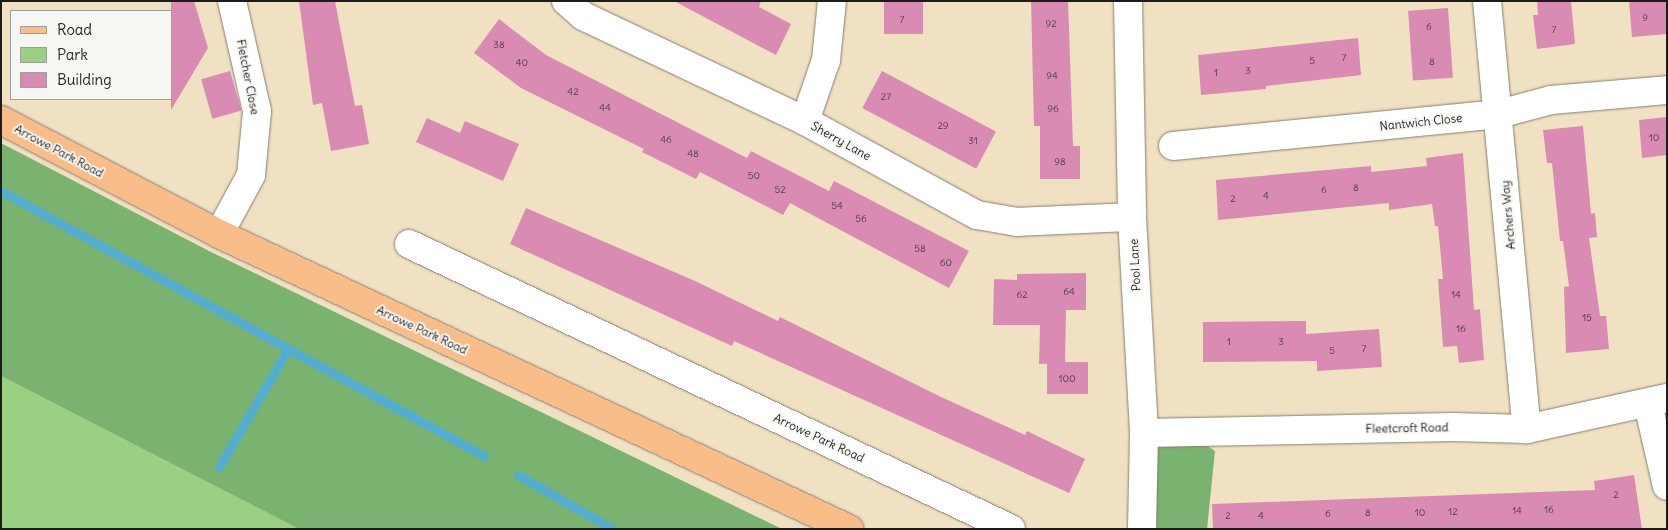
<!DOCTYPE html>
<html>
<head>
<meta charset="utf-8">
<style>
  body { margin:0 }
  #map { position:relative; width:1668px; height:530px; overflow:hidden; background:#f0e1c3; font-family:Delius,sans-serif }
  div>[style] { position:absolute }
  .green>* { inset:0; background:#99d081 }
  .forest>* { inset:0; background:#7ab26f }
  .stream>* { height:9px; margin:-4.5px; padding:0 4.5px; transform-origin:4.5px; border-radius:4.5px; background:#53add1 }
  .building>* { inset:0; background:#d98bb3; transform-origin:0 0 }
  .roads { filter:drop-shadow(0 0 1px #867e70) drop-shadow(0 0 1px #867e70) }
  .minor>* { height:28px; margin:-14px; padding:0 14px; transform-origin:14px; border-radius:14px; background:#fff }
  .primary>* { height:28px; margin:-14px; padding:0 14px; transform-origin:14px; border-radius:14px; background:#f8bd88 }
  span { translate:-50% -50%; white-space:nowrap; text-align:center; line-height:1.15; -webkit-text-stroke:4px #f6f6f2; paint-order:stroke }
  .number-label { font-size:10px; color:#4b3842 }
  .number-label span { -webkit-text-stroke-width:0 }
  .street-label { font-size:12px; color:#1c1c1c }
  .frame { position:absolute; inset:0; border:2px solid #1c1c1c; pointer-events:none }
  .legend { position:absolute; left:10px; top:10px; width:162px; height:90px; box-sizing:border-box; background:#f6f6f2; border:1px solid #9f9f9c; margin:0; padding:6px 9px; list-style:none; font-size:15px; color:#1c1c1c }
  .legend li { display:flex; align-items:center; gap:10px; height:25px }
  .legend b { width:25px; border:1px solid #9f9f9c }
</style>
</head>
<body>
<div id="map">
  <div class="green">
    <div style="clip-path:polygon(1px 376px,299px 529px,1px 529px)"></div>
  </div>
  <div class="forest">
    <div style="clip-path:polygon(1px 143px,209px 251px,782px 529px,299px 529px,1px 376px)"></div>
    <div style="clip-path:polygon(1206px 445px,1215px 451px,1207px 529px,1154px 529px,1151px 447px)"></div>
  </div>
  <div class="stream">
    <div style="left:1px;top:191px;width:551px;rotate:28.75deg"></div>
    <div style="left:219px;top:467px;width:137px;rotate:-59.7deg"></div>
    <div style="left:518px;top:475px;width:109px;rotate:29.6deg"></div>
  </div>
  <div class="building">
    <div style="clip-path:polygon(171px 1px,194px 1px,208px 48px,171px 110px)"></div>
    <div style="clip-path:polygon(299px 1px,335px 1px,355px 106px,362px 105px,369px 144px,331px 151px,322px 103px,313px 105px)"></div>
    <div style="clip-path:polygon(674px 1px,761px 1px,759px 7px,791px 24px,776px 55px)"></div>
    <div style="left:884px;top:1px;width:39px;height:33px"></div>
    <div style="clip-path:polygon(1031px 1px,1068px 1px,1073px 146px,1080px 146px,1080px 179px,1040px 179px,1040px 126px,1034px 126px)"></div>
    <div style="clip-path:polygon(1537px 1px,1571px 1px,1575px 44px,1537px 49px,1533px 15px,1538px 15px)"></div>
    <div style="clip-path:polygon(1629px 1px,1667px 1px,1667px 34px,1632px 37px)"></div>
    <div style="left:1448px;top:8px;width:70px;height:40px;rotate:86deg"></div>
    <div style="clip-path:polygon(499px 19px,546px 55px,747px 158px,751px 151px,829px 191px,834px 181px,969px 251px,949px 288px,790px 203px,783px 215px,700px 172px,696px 179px,642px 152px,644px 149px,521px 88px,474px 53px)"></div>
    <div style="clip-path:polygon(1358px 38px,1361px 75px,1266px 86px,1266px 89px,1201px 95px,1198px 55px)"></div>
    <div style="left:230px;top:71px;width:41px;height:30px;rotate:74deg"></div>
    <div style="left:882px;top:71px;width:129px;height:42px;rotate:28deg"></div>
    <div style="clip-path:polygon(1667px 117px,1667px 155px,1642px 158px,1639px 120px)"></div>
    <div style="clip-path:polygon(427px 118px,460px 133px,465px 121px,519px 144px,503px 181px,416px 142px)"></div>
    <div style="clip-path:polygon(1583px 126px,1591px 214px,1595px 213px,1597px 237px,1589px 238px,1600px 316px,1606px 316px,1609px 349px,1566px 353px,1564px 287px,1569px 286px,1563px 241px,1560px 241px,1552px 163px,1547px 163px,1543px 130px)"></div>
    <div style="clip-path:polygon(1463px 153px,1474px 310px,1480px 309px,1484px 360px,1459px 363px,1457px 346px,1443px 347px,1438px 279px,1443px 279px,1438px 226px,1435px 226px,1432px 204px,1389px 210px,1389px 203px,1218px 220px,1216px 180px,1371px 166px,1371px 172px,1427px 166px,1426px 158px)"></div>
    <div style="clip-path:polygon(526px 208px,695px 281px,778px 321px,780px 317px,941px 397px,1025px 435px,1027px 431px,1085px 459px,1069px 493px,734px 341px,732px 346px,510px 244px)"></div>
    <div style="clip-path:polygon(1086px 273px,1086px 310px,1066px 310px,1065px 363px,1039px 364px,1040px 325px,993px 325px,994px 279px,1017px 280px,1017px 274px)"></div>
    <div style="clip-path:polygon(1306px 321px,1306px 334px,1379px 329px,1382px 367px,1317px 371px,1317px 361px,1203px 362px,1203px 322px)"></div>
    <div style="left:1088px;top:362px;width:32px;height:41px;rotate:90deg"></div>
    <div style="clip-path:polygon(1634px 475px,1642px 529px,1213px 529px,1212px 504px,1595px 490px,1594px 481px)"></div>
  </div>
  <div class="roads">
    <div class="minor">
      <div style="left:566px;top:1px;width:23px;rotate:41deg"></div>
      <div style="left:583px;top:16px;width:246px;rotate:25.3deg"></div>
      <div style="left:805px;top:121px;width:196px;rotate:28.7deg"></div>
      <div style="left:977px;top:215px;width:41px;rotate:9.9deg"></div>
      <div style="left:1017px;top:222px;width:115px;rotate:-2.5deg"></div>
      <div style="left:1128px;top:1px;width:216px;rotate:88.9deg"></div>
      <div style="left:1132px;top:217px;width:216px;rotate:86.8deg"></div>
      <div style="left:1144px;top:433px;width:96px;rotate:91.2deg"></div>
      <div style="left:1487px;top:1px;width:430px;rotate:84.7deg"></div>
      <div style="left:805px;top:121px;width:65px;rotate:-71deg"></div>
      <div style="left:826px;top:60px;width:59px;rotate:-84.2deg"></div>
      <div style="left:1173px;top:146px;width:328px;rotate:-5.6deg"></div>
      <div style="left:1499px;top:114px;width:54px;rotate:-15.1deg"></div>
      <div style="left:1551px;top:100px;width:116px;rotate:-4.9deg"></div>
      <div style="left:219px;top:234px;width:67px;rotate:-61.5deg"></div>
      <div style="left:251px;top:175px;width:64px;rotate:-84.6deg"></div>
      <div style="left:257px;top:111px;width:113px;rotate:-102.8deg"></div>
      <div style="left:409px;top:244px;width:666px;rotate:25.33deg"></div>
      <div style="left:1648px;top:404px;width:84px;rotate:77deg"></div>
      <div style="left:1144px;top:433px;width:309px;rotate:-1.1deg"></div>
      <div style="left:1453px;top:427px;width:74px;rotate:1.5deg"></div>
      <div style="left:1527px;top:429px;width:143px;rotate:-12.5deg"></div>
    </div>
    <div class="primary">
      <div style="left:1px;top:120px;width:246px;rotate:27.6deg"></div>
      <div style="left:219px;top:234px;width:696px;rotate:25.09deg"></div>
    </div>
  </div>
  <div class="number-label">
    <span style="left:1645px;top:18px">9</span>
    <span style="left:902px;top:20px">7</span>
    <span style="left:1051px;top:24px">92</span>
    <span style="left:1429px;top:27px">6</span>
    <span style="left:1554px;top:30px">7</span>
    <span style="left:499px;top:45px">38</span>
    <span style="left:1344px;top:58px">7</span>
    <span style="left:1312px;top:61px">5</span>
    <span style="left:1432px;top:62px">8</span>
    <span style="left:522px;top:63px">40</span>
    <span style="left:1248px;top:71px">3</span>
    <span style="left:1216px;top:73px">1</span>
    <span style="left:1052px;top:76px">94</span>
    <span style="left:573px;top:92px">42</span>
    <span style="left:886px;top:97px">27</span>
    <span style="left:605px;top:108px">44</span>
    <span style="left:1053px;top:109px">96</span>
    <span style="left:943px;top:126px">29</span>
    <span style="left:1654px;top:138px">10</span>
    <span style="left:666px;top:140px">46</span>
    <span style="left:973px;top:141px">31</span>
    <span style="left:693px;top:154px">48</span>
    <span style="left:1060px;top:162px">98</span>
    <span style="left:754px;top:176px">50</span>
    <span style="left:1356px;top:188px">8</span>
    <span style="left:780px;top:190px">52</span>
    <span style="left:1324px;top:190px">6</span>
    <span style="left:1266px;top:196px">4</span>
    <span style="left:1233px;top:199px">2</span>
    <span style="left:837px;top:206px">54</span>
    <span style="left:861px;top:219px">56</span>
    <span style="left:920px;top:249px">58</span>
    <span style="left:946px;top:263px">60</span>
    <span style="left:1069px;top:292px">64</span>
    <span style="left:1022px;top:295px">62</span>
    <span style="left:1456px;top:295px">14</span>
    <span style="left:1587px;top:318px">15</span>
    <span style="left:1461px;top:329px">16</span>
    <span style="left:1229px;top:342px">1</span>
    <span style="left:1281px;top:342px">3</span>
    <span style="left:1364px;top:349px">7</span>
    <span style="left:1332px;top:351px">5</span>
    <span style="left:1067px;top:379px">100</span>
    <span style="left:1616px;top:495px">2</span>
    <span style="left:1549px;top:510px">16</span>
    <span style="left:1517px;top:511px">14</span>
    <span style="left:1453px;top:512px">12</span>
    <span style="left:1368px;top:513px">8</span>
    <span style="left:1420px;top:513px">10</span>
    <span style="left:1328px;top:514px">6</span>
    <span style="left:1228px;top:516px">2</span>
    <span style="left:1261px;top:516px">4</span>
  </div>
  <div class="street-label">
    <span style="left:248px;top:77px;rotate:79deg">Fletcher Close</span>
    <span style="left:1421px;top:122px;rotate:-6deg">Nantwich Close</span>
    <span style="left:841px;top:141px;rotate:29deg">Sherry Lane</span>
    <span style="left:59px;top:151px;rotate:28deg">Arrowe Park Road</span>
    <span style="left:1508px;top:215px;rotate:-95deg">Archers Way</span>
    <span style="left:1135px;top:265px;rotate:-93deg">Pool Lane</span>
    <span style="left:422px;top:330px;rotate:25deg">Arrowe Park Road</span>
    <span style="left:1407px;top:428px;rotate:-1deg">Fleetcroft Road</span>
    <span style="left:819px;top:438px;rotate:25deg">Arrowe Park Road</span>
  </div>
  <div class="frame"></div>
  <ul class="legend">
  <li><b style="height:6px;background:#f8bd88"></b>Road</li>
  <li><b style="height:14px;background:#99d081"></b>Park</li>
  <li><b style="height:14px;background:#d98bb3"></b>Building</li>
  </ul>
</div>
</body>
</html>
